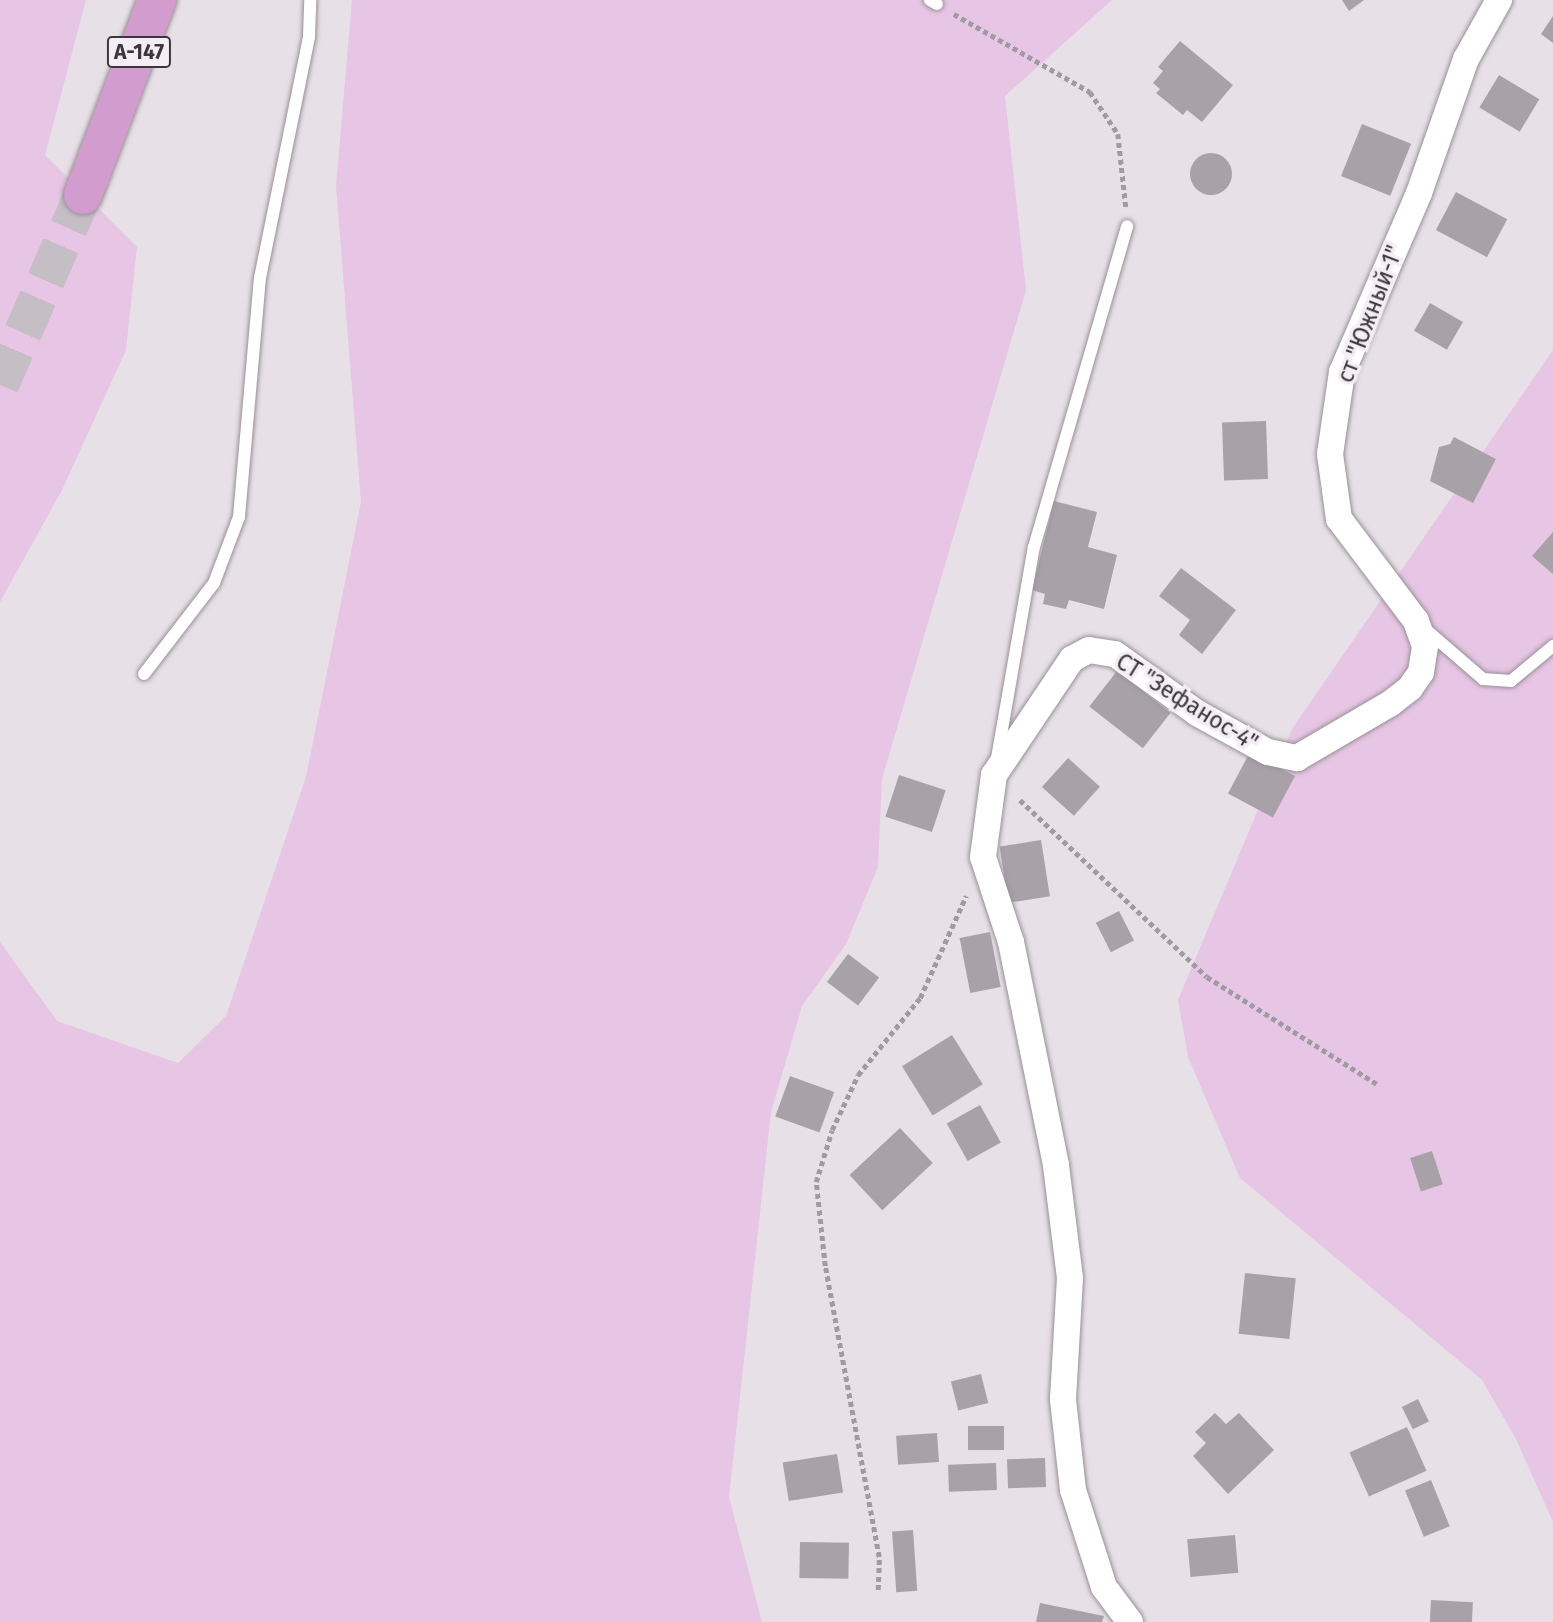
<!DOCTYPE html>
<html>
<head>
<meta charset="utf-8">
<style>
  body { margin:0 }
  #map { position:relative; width:1553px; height:1622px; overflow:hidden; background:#e7e0e6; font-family:"Fira Sans",sans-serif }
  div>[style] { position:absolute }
  .green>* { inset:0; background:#e7c5e4 }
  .building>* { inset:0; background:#a8a2a8; transform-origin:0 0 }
  .round { border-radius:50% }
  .highway-tunnel>* { height:38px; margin-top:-19px; transform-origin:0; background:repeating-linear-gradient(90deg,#c5bec4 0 38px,transparent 0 57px) }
  .path>* { height:4.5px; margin-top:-2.25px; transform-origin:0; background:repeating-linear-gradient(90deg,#a09ba0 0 5px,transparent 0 8.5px) }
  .roads { filter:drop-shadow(0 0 2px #989197) drop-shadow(0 0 2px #989197) }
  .lane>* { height:12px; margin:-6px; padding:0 6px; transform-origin:6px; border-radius:6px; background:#fff }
  .street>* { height:26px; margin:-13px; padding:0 13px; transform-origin:13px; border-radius:13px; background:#fff }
  .highway>* { height:38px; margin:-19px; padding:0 19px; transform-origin:19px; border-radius:19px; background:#d39ccf }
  span { translate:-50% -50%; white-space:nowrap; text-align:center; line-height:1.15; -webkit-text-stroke:7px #f4edf4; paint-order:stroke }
  .shield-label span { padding:2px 5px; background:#f4edf4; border:2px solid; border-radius:5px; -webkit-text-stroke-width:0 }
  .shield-label { font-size:21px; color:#3b383b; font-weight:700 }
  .street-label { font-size:23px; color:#3b383b }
</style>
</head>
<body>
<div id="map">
  <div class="green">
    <div style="clip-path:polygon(0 0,86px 0,45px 155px,137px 247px,126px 350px,62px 490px,0 602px)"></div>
    <div style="clip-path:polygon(352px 0,1112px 0,1005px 96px,1026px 290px,882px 779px,878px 867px,846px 944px,802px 1006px,771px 1112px,729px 1497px,762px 1622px,0 1622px,0 942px,57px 1021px,178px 1063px,226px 1016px,306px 777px,361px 502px,336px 186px)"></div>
    <div style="clip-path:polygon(1553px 350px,1553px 1522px,1516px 1439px,1482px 1380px,1240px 1178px,1188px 1057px,1178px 1000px,1292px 729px)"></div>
  </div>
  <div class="building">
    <div style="clip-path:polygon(1342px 0,1364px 0,1349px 11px)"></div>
    <div style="clip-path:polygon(1553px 16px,1553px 43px,1541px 34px)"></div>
    <div style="clip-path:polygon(1180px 41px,1233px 85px,1202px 122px,1187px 110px,1183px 115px,1156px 93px,1160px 89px,1153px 83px,1163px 71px,1158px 67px)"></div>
    <div style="left:1499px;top:75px;width:47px;height:38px;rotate:31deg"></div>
    <div style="left:1362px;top:124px;width:53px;height:56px;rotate:22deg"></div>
    <div class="round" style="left:1190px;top:153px;width:42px;height:42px"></div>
    <div style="left:1456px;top:192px;width:58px;height:43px;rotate:28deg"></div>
    <div style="left:1430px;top:303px;width:38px;height:32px;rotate:30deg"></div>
    <div style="left:1266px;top:421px;width:58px;height:44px;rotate:88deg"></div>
    <div style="clip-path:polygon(1454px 437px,1496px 459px,1473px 503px,1430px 481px,1439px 447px,1450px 444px)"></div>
    <div style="clip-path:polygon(1054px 501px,1097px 512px,1088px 547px,1117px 555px,1104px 609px,1069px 600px,1066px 609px,1043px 604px,1045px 594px,1032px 590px)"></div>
    <div style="clip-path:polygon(1553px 532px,1553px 574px,1532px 556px)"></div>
    <div style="clip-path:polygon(1181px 568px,1236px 610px,1202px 654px,1179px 635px,1190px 620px,1159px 596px)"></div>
    <div style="left:1117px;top:671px;width:68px;height:45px;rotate:38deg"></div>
    <div style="left:1250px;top:752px;width:51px;height:47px;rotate:28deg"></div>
    <div style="left:1068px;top:758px;width:43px;height:39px;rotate:42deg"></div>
    <div style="left:899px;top:775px;width:49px;height:44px;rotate:18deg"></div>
    <div style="left:1041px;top:840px;width:57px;height:42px;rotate:81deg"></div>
    <div style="left:1119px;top:911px;width:33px;height:26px;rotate:63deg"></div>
    <div style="left:990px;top:932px;width:56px;height:31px;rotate:79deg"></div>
    <div style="left:848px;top:954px;width:39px;height:35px;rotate:37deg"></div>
    <div style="left:952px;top:1035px;width:58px;height:59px;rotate:58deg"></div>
    <div style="left:790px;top:1076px;width:47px;height:43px;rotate:20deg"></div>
    <div style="left:980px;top:1105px;width:43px;height:38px;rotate:61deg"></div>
    <div style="left:900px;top:1128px;width:48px;height:69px;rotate:47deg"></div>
    <div style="left:1432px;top:1151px;width:35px;height:23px;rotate:72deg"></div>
    <div style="left:1245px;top:1273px;width:51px;height:61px;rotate:6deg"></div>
    <div style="left:981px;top:1374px;width:30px;height:31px;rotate:76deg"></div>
    <div style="left:1418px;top:1399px;width:25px;height:18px;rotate:64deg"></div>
    <div style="clip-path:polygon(1215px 1413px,1226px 1424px,1239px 1413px,1274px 1450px,1228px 1494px,1193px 1456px,1206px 1443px,1195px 1432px)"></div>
    <div style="left:1004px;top:1426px;width:24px;height:36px;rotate:90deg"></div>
    <div style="left:1407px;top:1427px;width:48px;height:63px;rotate:66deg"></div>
    <div style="left:937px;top:1433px;width:29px;height:41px;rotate:86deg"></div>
    <div style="left:837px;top:1454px;width:39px;height:55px;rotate:81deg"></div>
    <div style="left:1045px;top:1458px;width:29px;height:38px;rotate:88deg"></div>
    <div style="left:996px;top:1463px;width:27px;height:48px;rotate:88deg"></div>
    <div style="left:1431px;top:1480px;width:50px;height:28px;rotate:68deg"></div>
    <div style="left:913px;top:1530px;width:61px;height:21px;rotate:86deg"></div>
    <div style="left:1235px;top:1535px;width:38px;height:48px;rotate:85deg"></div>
    <div style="left:800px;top:1542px;width:49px;height:36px;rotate:1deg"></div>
    <div style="left:1431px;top:1600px;width:42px;height:22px;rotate:3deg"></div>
    <div style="clip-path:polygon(1040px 1603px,1104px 1616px,1102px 1622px,1036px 1622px)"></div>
  </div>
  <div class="highway-tunnel">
    <div style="left:0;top:385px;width:207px;rotate:-66.4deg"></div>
  </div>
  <div class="path">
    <div style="left:954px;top:14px;width:157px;rotate:29.8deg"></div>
    <div style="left:1090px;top:92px;width:50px;rotate:56.3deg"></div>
    <div style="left:1118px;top:134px;width:74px;rotate:83.8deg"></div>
    <div style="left:1020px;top:800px;width:257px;rotate:43.4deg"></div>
    <div style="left:1207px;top:977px;width:204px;rotate:32.2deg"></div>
    <div style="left:878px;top:1590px;width:33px;rotate:-88deg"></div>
    <div style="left:879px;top:1557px;width:296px;rotate:-100.5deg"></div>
    <div style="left:825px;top:1266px;width:84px;rotate:-96.1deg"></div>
    <div style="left:816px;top:1182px;width:54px;rotate:-72.9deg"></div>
    <div style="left:832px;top:1130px;width:61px;rotate:-64.7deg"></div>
    <div style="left:858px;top:1075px;width:99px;rotate:-51.2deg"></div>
    <div style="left:920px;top:998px;width:112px;rotate:-65.7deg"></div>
  </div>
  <div class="roads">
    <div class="lane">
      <div style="left:930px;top:0;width:8px;rotate:30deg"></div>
      <div style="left:1424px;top:628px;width:78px;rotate:40.8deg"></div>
      <div style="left:1483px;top:679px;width:28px;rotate:4deg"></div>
      <div style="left:1511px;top:681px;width:55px;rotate:-39.8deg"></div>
      <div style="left:144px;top:674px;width:115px;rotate:-52.4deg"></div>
      <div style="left:214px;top:583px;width:71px;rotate:-69.3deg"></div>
      <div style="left:239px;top:517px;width:240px;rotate:-85deg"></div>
      <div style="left:260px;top:278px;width:246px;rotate:-78.5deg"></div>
      <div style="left:309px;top:37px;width:37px;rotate:-88deg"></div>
      <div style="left:997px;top:758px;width:214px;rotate:-80.1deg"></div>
      <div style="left:1034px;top:547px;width:334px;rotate:-73.8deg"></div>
    </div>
    <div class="street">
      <div style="left:1130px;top:1622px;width:44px;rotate:-126.6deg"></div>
      <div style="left:1104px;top:1587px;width:102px;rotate:-107.7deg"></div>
      <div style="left:1073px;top:1490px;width:92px;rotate:-96.3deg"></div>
      <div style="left:1063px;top:1399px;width:121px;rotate:-86.7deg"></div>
      <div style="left:1070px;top:1278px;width:114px;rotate:-97.1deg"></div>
      <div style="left:1056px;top:1165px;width:227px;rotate:-101.4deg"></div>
      <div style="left:1011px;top:942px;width:89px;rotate:-108.2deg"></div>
      <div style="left:983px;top:857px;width:83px;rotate:-82.4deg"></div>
      <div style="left:994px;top:775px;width:140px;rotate:-56.1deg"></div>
      <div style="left:1072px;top:659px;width:19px;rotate:-28deg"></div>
      <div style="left:1089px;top:650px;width:26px;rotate:9deg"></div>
      <div style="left:1115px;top:654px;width:101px;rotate:35.7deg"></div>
      <div style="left:1197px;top:713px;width:81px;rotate:28.8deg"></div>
      <div style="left:1268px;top:752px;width:30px;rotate:12deg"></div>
      <div style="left:1297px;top:758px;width:109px;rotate:-30.3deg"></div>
      <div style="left:1391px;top:703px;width:24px;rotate:-38deg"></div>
      <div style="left:1410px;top:688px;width:19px;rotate:-55deg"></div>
      <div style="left:1421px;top:672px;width:26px;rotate:-81deg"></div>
      <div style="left:1425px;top:646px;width:27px;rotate:-110deg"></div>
      <div style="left:1416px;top:621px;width:128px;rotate:-127deg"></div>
      <div style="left:1339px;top:519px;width:66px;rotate:-97.9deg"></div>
      <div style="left:1330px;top:454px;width:83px;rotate:-81.7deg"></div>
      <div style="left:1342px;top:372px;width:195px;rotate:-66.7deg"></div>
      <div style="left:1419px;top:193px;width:142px;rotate:-70.7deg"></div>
      <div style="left:1466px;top:59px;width:68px;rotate:-60.8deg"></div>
    </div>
    <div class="highway">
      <div style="left:83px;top:195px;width:209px;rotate:-69.2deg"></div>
    </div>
  </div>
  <div class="shield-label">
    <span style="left:139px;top:52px">А-147</span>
  </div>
  <div class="street-label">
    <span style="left:1370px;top:314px;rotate:-69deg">ст "Южный-1"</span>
    <span style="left:1187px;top:702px;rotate:32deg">СТ "Зефанос-4"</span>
  </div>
</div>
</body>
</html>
